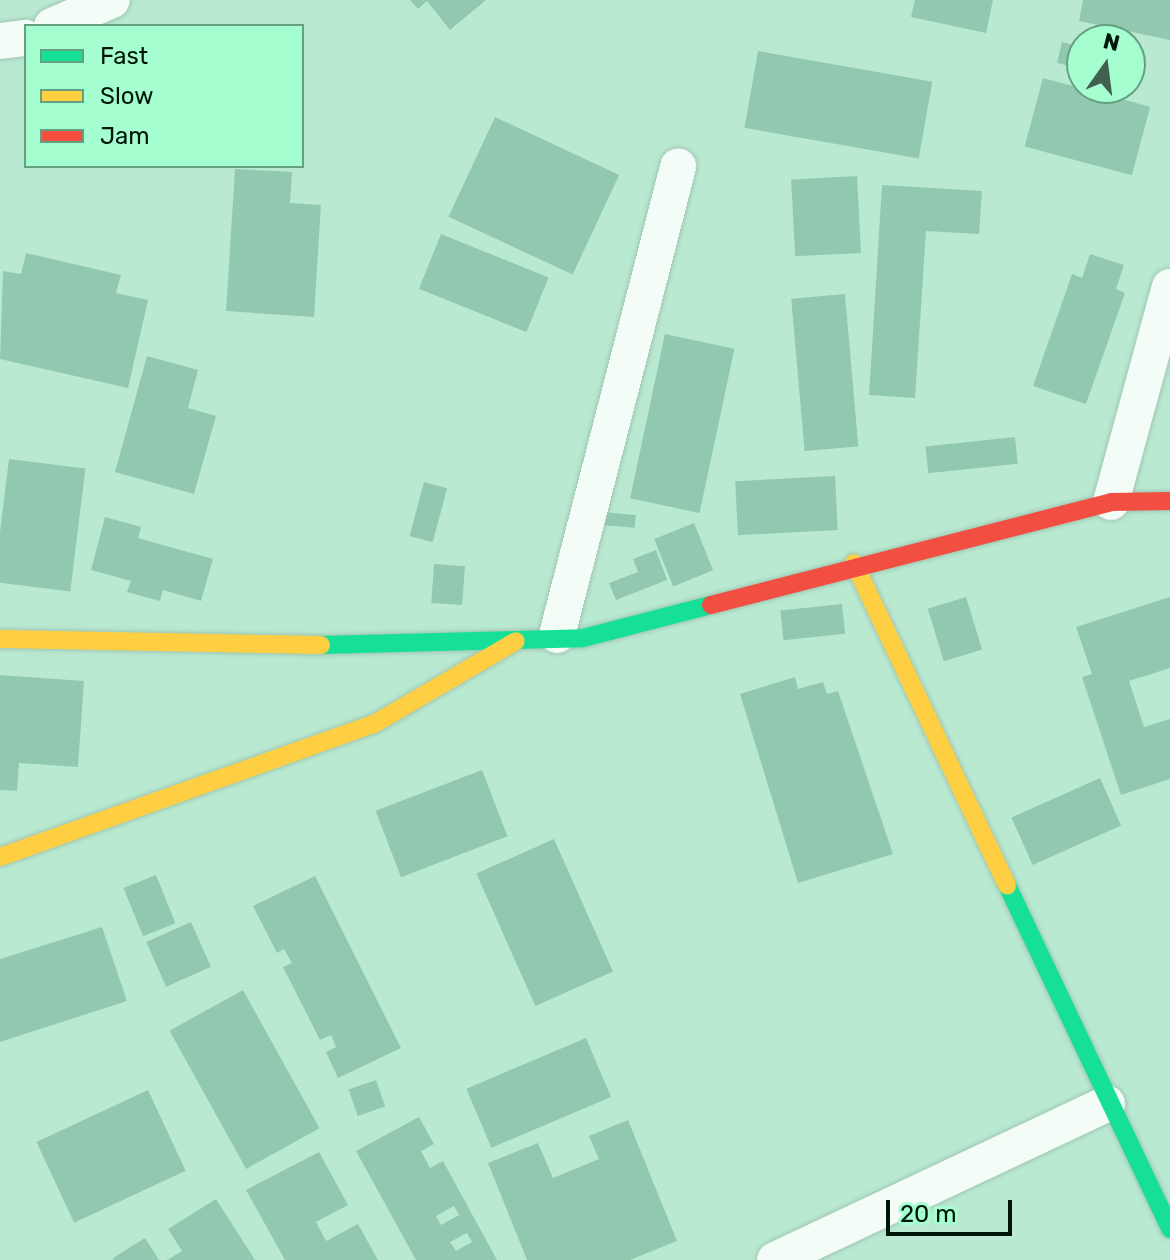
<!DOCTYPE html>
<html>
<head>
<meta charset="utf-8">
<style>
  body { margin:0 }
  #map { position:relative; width:1170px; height:1260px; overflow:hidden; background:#b9ead1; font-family:Rubik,sans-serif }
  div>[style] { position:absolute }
  .building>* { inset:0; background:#93c8b0; transform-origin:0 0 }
  .roads { filter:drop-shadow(0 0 2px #a0c6b3) drop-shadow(0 0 2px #a0c6b3) }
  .street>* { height:36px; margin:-18px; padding:0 18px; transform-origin:18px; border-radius:18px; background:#f4fcf8 }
  .fast>* { height:18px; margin:-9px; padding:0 9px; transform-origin:9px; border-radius:9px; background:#16e098 }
  .slow>* { height:18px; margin:-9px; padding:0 9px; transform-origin:9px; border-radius:9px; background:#ffcf43 }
  .jam>* { height:18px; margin:-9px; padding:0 9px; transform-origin:9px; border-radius:9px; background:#f24e42 }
  span { translate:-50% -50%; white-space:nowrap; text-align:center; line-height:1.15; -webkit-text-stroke:7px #a5fed0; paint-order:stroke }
  .legend { position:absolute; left:24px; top:24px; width:280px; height:144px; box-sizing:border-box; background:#a5fed0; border:2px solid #63a180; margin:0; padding:10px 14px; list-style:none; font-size:24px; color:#001509 }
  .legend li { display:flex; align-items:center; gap:16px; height:40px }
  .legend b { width:40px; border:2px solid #63a180 }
  .north { position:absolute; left:1066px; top:24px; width:80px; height:80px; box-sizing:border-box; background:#a5fed0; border:2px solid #63a180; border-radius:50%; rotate:14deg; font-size:22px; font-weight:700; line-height:32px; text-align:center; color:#001509 }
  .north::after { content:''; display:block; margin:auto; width:28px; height:36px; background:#41604f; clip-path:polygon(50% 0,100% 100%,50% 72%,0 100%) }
  .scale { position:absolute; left:886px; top:1200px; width:126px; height:36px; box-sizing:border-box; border:4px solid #001509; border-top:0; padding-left:10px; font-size:24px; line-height:28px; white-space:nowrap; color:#001509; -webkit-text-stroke:6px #a5fed0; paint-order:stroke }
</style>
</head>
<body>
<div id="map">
  <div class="building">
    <div style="clip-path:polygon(410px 0,486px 0,450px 30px,427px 1px,418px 9px)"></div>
    <div style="clip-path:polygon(915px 0,993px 0,986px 33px,911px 17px)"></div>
    <div style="clip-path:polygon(1083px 0,1170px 0,1170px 40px,1079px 21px)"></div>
    <div style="clip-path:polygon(1062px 42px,1082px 47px,1082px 69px,1057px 63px)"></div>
    <div style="left:758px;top:51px;width:177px;height:78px;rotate:10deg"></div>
    <div style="left:1043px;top:78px;width:111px;height:71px;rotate:15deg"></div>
    <div style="left:495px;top:117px;width:137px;height:110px;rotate:25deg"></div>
    <div style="clip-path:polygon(235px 169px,292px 172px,290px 203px,321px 205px,314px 317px,226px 311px)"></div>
    <div style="left:857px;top:176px;width:77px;height:66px;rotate:87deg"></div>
    <div style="clip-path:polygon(882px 185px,982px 191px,979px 234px,926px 231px,915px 398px,869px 395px)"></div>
    <div style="left:441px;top:234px;width:116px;height:59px;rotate:22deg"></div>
    <div style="clip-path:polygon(26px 253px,121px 275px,116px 293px,148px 300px,128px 388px,0 359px,3px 271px,21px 274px)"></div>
    <div style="clip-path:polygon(1090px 254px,1124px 265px,1116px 289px,1125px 293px,1086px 404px,1033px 386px,1072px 274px,1082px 278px)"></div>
    <div style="left:845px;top:294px;width:153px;height:54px;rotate:85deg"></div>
    <div style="left:665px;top:334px;width:71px;height:168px;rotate:12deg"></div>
    <div style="clip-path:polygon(147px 356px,198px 370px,188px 408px,216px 416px,194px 494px,115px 472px)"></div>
    <div style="left:1015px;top:437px;width:27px;height:90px;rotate:84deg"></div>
    <div style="left:9px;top:459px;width:77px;height:124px;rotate:7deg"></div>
    <div style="left:835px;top:476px;width:54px;height:100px;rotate:87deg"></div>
    <div style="left:424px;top:482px;width:24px;height:56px;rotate:15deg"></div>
    <div style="left:603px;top:512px;width:33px;height:13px;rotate:5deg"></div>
    <div style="clip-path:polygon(105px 517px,141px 527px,138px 538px,213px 559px,201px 601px,163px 590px,160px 601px,127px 592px,131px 581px,91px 570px)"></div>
    <div style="left:694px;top:523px;width:51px;height:43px;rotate:68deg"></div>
    <div style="clip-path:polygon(656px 550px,667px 580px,616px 600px,609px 583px,638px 572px,633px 559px)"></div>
    <div style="left:434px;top:564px;width:31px;height:39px;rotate:4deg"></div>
    <div style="left:966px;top:597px;width:55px;height:40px;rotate:73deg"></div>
    <div style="clip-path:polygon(1170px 597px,1170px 668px,1129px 681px,1144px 727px,1170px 719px,1170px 779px,1121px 795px,1082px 677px,1092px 674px,1076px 627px)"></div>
    <div style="left:842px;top:604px;width:30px;height:62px;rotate:84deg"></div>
    <div style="clip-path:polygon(0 675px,84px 681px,78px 767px,19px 763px,17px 791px,0 790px)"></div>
    <div style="clip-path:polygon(795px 677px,798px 689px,823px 682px,827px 694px,838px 691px,893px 854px,798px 883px,740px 694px)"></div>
    <div style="left:482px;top:770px;width:71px;height:114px;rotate:69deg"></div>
    <div style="left:1100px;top:778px;width:52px;height:97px;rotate:66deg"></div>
    <div style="left:554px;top:839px;width:145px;height:85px;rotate:66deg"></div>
    <div style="left:156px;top:875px;width:52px;height:35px;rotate:68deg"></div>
    <div style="clip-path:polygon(315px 876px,401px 1048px,338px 1078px,326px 1052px,336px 1047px,331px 1035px,320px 1040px,283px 967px,292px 963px,284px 949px,277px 953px,253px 906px)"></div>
    <div style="left:191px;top:922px;width:49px;height:49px;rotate:66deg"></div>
    <div style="clip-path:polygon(102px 927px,127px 1001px,0 1042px,0 959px)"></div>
    <div style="left:243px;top:990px;width:158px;height:84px;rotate:61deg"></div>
    <div style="left:586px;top:1038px;width:64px;height:130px;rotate:67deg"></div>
    <div style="left:376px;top:1080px;width:28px;height:29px;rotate:71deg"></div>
    <div style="left:148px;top:1090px;width:89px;height:123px;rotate:65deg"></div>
    <div style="clip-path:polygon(evenodd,419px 1117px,434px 1144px,421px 1151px,430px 1168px,443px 1161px,497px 1260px,416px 1260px,356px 1151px,419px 1117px,454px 1206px,459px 1215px,441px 1225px,436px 1216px,454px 1206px,419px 1117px,467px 1233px,472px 1242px,456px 1251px,450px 1242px,467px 1233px)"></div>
    <div style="clip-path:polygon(628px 1120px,677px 1241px,630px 1260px,527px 1260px,488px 1163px,538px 1143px,553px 1178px,599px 1159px,589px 1136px)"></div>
    <div style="clip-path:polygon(319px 1152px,348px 1205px,316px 1222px,326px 1241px,358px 1224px,378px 1260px,285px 1260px,246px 1190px)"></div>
    <div style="clip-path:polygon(216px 1199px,255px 1260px,167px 1260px,182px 1251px,168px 1229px)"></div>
    <div style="clip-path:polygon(145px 1238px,159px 1260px,114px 1260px,113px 1258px)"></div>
  </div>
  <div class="roads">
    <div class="street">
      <div style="left:52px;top:26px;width:65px;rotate:-23.4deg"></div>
      <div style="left:0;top:41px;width:26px;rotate:-7deg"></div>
      <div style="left:1111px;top:502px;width:223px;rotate:-74.7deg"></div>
      <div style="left:557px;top:635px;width:484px;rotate:-75.5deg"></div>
      <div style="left:775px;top:1260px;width:367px;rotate:-25.2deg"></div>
    </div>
    <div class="fast">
      <div style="left:321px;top:645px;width:262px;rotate:-1.5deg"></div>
      <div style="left:583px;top:638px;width:132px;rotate:-14.5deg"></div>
      <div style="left:1007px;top:885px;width:381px;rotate:64.6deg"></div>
    </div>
    <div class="slow">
      <div style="left:854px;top:563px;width:357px;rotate:64.6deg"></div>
      <div style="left:0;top:639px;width:321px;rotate:1.1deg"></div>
      <div style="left:0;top:857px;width:397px;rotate:-19.6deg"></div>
      <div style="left:374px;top:724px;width:164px;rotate:-30.3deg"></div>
    </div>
    <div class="jam">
      <div style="left:711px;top:605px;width:413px;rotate:-14.4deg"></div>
      <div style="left:1111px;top:502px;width:59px;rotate:-1deg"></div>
    </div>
  </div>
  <ul class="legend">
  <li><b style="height:10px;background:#16e098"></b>Fast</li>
  <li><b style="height:10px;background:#ffcf43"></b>Slow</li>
  <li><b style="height:10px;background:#f24e42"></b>Jam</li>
  </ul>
  <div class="north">N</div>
  <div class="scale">20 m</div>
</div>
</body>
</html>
